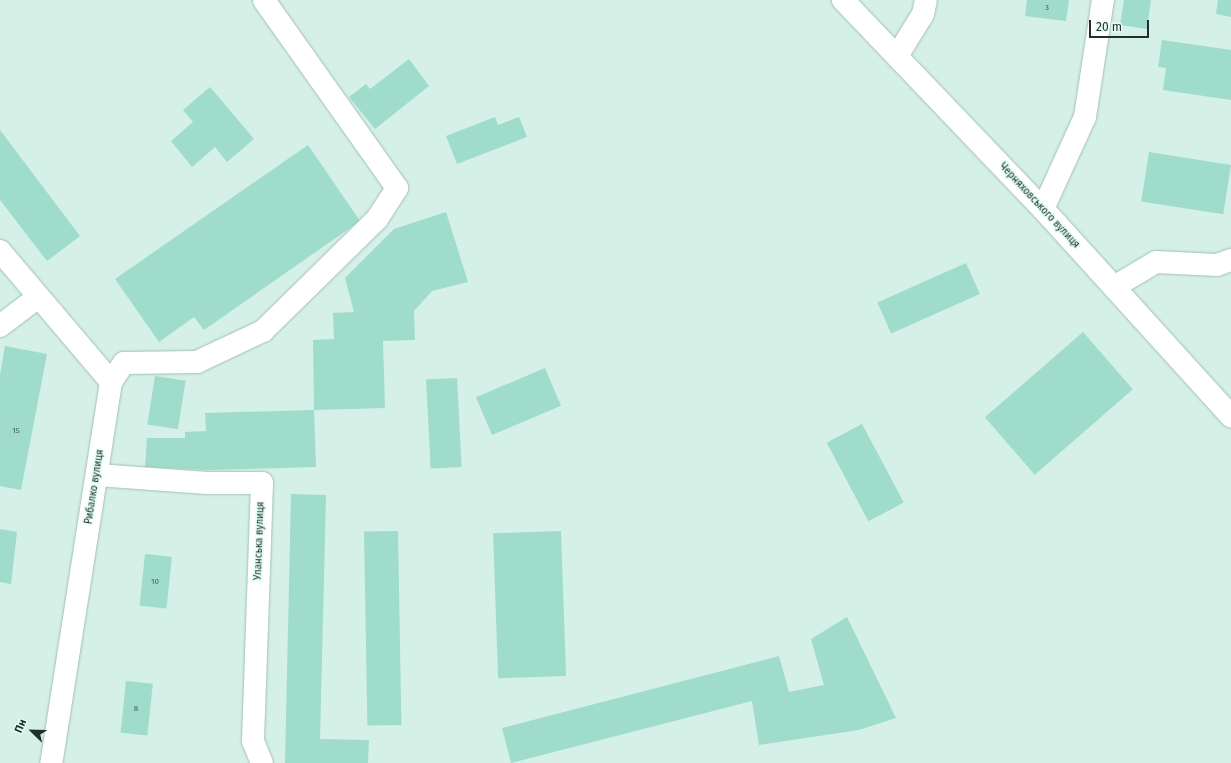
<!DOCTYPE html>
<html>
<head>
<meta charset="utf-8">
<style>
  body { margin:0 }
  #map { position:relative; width:1231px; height:763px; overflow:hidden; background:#d4f0e7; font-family:"Fira Sans",sans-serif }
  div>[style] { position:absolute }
  .building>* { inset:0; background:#9fdccb; transform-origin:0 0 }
  .roads { filter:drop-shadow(0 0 1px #a4bfb7) drop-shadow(0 0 1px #a4bfb7) }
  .minor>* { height:22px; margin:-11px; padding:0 11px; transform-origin:11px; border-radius:11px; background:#fff }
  span { translate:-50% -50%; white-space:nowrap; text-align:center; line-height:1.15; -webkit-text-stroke:3px #e1fdf4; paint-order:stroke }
  .number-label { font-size:8px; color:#435a54 }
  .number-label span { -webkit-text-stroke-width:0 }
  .street-label { font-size:10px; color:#242f2c }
  .north { position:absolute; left:12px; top:711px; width:40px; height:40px; -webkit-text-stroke:3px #e1fdf4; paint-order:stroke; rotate:293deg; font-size:11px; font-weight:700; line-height:16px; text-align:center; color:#242f2c }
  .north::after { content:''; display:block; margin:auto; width:14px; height:18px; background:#242f2c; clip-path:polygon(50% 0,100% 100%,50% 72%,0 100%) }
  .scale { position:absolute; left:1089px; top:20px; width:60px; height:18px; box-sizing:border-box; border:2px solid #242f2c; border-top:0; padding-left:5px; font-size:12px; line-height:14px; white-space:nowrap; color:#242f2c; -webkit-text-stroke:3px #e1fdf4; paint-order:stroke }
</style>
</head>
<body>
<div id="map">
  <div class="building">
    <div style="clip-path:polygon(1027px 0,1069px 0,1066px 21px,1025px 16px)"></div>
    <div style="clip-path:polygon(1124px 0,1151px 0,1147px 29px,1120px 25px)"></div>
    <div style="clip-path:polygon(1218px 0,1231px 0,1231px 17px,1216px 14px)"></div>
    <div style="clip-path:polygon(1162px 40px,1231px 50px,1231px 100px,1163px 90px,1166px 68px,1158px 67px)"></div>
    <div style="clip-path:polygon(409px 59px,429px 86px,375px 129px,349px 97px,366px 84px,370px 89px)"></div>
    <div style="clip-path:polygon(210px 87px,254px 139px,227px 162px,215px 147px,192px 167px,171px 141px,193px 122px,183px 110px)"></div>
    <div style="clip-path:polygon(495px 117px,498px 125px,519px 117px,527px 137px,457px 164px,446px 136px)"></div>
    <div style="clip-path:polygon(0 130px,80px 236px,47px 261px,0 200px)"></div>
    <div style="clip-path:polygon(308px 145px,360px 221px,204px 330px,194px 317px,159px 342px,115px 279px)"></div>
    <div style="left:1149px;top:152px;width:83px;height:50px;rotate:9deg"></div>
    <div style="clip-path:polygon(446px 212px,468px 282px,432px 291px,414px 311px,415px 340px,383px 341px,385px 408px,314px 410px,313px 340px,334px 339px,333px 313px,354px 312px,345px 278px,394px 229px)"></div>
    <div style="left:966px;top:263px;width:34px;height:97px;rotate:66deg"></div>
    <div style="left:1083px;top:332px;width:76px;height:130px;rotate:49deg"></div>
    <div style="clip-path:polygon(5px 346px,47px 354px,21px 490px,0 486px,0 375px)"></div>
    <div style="left:545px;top:368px;width:41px;height:75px;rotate:67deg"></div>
    <div style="left:155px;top:376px;width:31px;height:49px;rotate:9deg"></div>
    <div style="left:457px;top:378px;width:89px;height:31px;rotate:87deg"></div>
    <div style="clip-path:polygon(314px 410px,316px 467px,207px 470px,145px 467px,147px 438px,185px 438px,185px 432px,206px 431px,205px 413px)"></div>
    <div style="left:862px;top:424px;width:89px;height:40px;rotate:62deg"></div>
    <div style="clip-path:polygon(291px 494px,326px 495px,320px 739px,369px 740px,368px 763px,285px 763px)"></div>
    <div style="clip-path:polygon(0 529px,17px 532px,11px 584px,0 582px)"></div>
    <div style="left:398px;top:531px;width:194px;height:34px;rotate:89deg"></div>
    <div style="left:561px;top:531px;width:145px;height:68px;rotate:88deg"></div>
    <div style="left:145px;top:554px;width:27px;height:52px;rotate:6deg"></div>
    <div style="clip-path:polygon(847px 617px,896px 718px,859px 730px,759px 745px,752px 701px,511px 763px,502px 728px,779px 656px,789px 692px,824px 685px,811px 639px)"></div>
    <div style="left:126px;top:681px;width:27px;height:52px;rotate:6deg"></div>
  </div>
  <div class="roads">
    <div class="minor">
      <div style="left:843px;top:0;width:289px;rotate:46.3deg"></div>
      <div style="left:1043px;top:209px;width:280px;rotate:47.8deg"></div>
      <div style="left:897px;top:56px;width:49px;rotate:-58.2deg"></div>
      <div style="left:923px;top:14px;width:14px;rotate:-78deg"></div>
      <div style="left:1043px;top:209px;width:101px;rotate:-65.5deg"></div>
      <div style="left:1085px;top:117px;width:118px;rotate:-81.3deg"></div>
      <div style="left:0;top:251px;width:172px;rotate:49.7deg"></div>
      <div style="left:111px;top:382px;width:386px;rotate:98.9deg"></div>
      <div style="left:1114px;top:287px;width:49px;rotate:-30.8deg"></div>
      <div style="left:1156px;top:262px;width:61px;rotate:2.8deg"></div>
      <div style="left:1217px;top:265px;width:15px;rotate:-20deg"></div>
      <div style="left:0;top:326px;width:48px;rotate:-37.3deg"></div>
      <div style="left:111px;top:382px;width:23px;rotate:-56deg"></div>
      <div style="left:124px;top:363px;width:73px;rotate:-0.8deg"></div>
      <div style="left:197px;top:362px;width:73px;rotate:-25.2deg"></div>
      <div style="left:263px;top:331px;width:160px;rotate:-44.5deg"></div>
      <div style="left:377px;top:219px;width:37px;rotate:-57deg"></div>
      <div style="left:397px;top:188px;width:230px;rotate:-125.3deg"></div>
      <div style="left:97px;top:475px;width:110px;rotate:4.2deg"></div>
      <div style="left:207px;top:483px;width:55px"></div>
      <div style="left:262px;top:483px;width:258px;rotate:92deg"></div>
      <div style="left:253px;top:741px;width:24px;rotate:68deg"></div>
    </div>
  </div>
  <div class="number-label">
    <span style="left:1047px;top:8px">3</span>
    <span style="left:16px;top:431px">15</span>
    <span style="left:155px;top:582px">10</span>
    <span style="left:136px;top:709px">8</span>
  </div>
  <div class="street-label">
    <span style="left:1039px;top:206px;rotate:47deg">Черняховського вулиця</span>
    <span style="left:95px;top:487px;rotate:-81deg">Рибалко вулиця</span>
    <span style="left:260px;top:541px;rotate:-88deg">Уланська вулиця</span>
  </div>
  <div class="north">Пн</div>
  <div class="scale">20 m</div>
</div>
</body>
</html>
